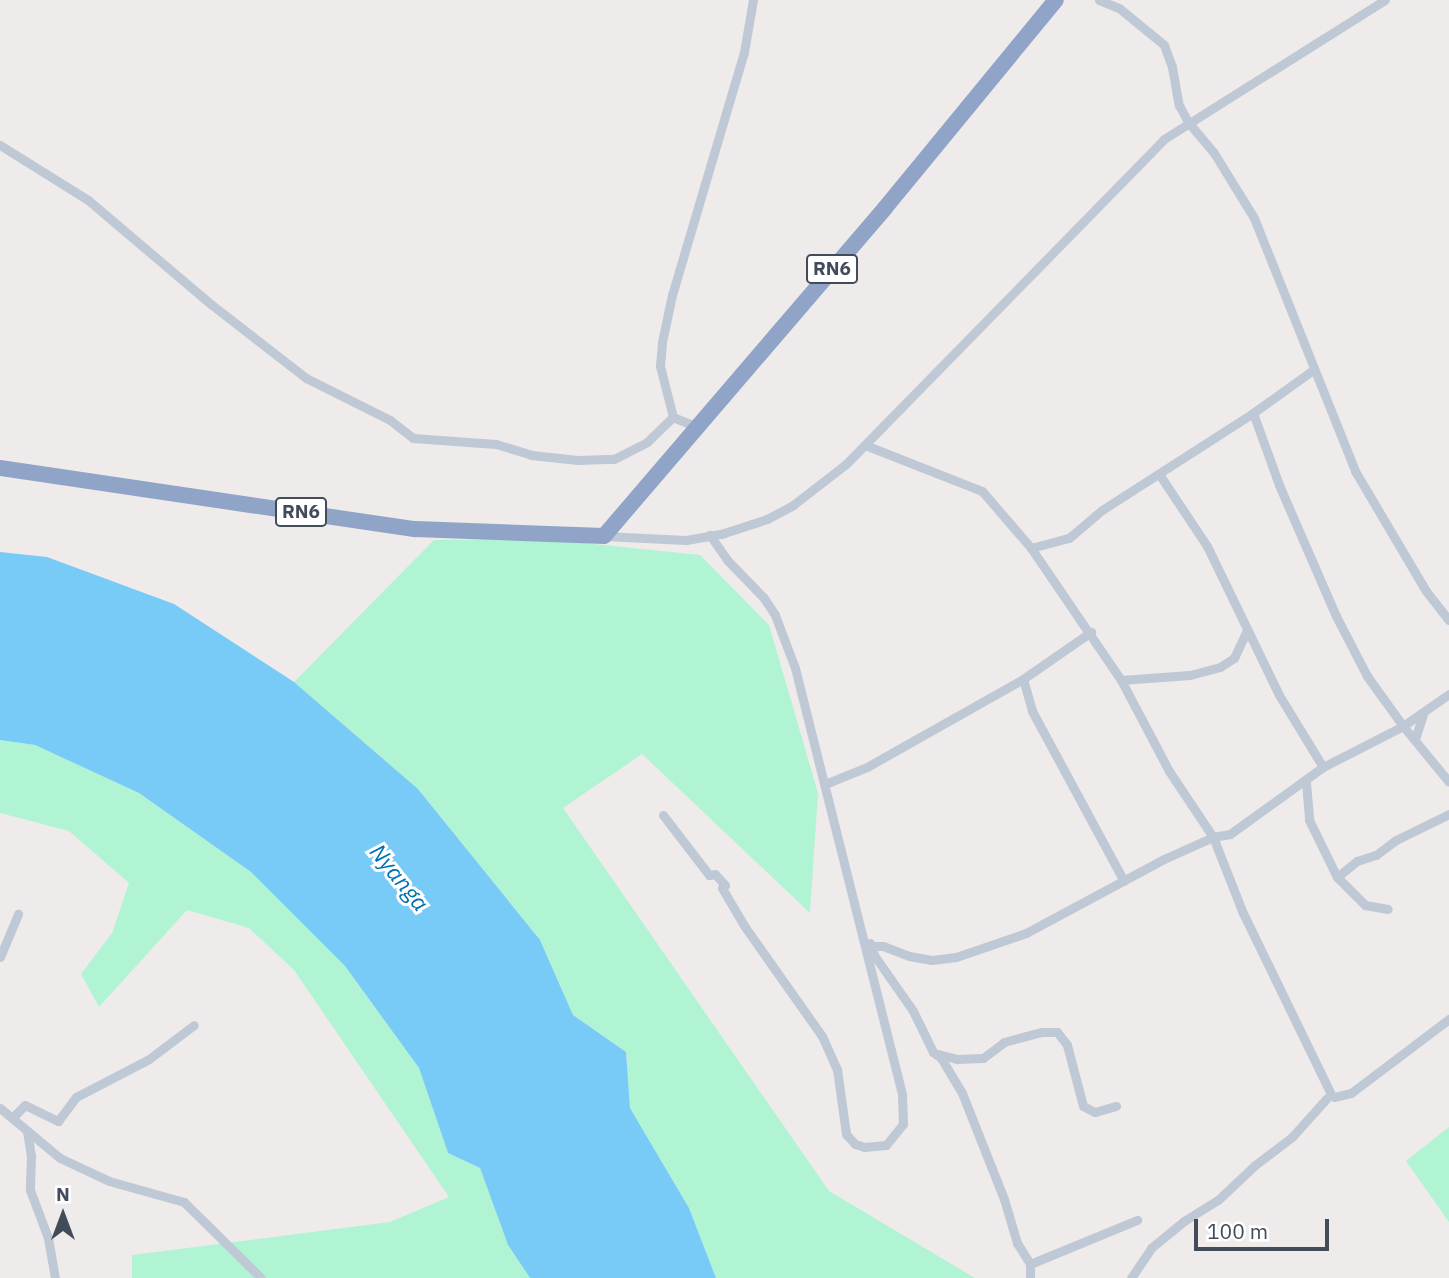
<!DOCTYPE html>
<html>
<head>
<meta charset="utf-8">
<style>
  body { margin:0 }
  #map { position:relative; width:1449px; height:1278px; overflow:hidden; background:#eeebea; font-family:"IBM Plex Sans",sans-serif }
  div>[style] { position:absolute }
  .green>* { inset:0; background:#b1f4d4 }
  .water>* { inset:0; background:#78cbf6 }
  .minor>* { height:9px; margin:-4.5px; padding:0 4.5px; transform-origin:4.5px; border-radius:4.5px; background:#bfc8d5 }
  .trunk>* { height:16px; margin:-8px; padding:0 8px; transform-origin:8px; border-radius:8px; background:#90a4c8 }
  span { translate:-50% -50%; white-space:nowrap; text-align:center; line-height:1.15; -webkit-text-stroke:6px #fff; paint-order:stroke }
  .shield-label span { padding:2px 5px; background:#fff; border:2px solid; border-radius:5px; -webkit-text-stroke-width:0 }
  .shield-label { font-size:19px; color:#414b5a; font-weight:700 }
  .water-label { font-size:23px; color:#0072af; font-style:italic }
  .north { position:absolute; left:28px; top:1180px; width:70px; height:70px; -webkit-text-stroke:5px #fff; paint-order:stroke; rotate:0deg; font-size:19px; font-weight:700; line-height:28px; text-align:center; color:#414b5a }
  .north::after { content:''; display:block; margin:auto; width:24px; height:32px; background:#414b5a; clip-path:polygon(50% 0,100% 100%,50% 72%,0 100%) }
  .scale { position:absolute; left:1194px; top:1219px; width:135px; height:32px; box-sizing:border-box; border:4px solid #414b5a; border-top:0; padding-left:9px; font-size:21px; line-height:24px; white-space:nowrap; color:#414b5a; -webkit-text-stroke:5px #fff; paint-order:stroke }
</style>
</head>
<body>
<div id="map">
  <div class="green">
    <div style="clip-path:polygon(546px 539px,700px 555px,769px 625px,818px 793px,810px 913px,642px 754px,563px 808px,829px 1191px,975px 1278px,716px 1278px,689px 1208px,630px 1108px,626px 1052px,573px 1015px,540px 940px,418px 789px,294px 682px,434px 540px)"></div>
    <div style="clip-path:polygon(0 740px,35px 745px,139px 793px,251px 872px,345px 966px,419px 1068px,448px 1153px,480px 1168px,508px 1245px,530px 1278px,132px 1278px,132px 1255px,390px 1222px,449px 1197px,294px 970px,249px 928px,187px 910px,99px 1007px,81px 974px,112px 933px,129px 883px,69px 831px,0 813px)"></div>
    <div style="clip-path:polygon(1449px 1127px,1449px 1222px,1406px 1161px)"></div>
  </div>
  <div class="water">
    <div style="clip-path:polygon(0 552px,47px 557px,174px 604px,294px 682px,418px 789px,540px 940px,573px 1015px,626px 1052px,630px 1108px,689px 1208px,716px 1278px,530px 1278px,508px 1245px,480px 1168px,448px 1153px,419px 1068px,345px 966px,251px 872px,139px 793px,35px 745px,0 740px)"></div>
  </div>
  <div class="minor">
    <div style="left:1099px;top:0;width:22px;rotate:22deg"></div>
    <div style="left:1119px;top:8px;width:58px;rotate:39.4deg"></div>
    <div style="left:1164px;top:45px;width:23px;rotate:70deg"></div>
    <div style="left:1172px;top:67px;width:39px;rotate:80deg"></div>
    <div style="left:1179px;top:105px;width:19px;rotate:62deg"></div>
    <div style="left:1188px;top:122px;width:40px;rotate:50deg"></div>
    <div style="left:1214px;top:153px;width:76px;rotate:58.4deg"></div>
    <div style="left:1254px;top:218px;width:272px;rotate:68.2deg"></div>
    <div style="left:1355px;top:471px;width:139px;rotate:59.4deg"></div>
    <div style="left:1426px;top:591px;width:37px;rotate:52deg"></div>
    <div style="left:0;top:145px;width:104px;rotate:32deg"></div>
    <div style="left:88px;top:200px;width:162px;rotate:40.3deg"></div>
    <div style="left:212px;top:305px;width:119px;rotate:37.8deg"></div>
    <div style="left:306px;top:378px;width:94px;rotate:26.6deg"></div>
    <div style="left:390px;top:420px;width:29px;rotate:38deg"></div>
    <div style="left:413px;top:438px;width:83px;rotate:4.1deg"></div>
    <div style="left:496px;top:444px;width:37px;rotate:17deg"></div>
    <div style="left:531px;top:455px;width:47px;rotate:6.1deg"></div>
    <div style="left:578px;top:460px;width:36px;rotate:-2deg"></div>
    <div style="left:614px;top:459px;width:37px;rotate:-27deg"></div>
    <div style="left:647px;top:442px;width:36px;rotate:-44deg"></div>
    <div style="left:1253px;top:413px;width:77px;rotate:70.1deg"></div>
    <div style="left:1279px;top:485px;width:143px;rotate:66.5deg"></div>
    <div style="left:1336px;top:616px;width:68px;rotate:62.7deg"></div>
    <div style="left:1367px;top:676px;width:62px;rotate:54.2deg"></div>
    <div style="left:1403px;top:726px;width:72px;rotate:50.6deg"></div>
    <div style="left:695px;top:426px;width:24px;rotate:-158deg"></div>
    <div style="left:673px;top:417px;width:53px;rotate:-104.3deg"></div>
    <div style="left:660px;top:366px;width:24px;rotate:-85deg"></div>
    <div style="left:662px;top:342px;width:48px;rotate:-78deg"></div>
    <div style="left:672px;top:295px;width:253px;rotate:-73.5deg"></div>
    <div style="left:744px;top:52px;width:53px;rotate:-80.2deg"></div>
    <div style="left:865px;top:445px;width:126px;rotate:21.5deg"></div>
    <div style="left:982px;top:491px;width:75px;rotate:49.3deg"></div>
    <div style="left:1031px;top:548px;width:39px;rotate:-15deg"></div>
    <div style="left:1069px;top:538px;width:43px;rotate:-40.3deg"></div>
    <div style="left:1102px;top:510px;width:179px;rotate:-32.7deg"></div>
    <div style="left:1253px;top:413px;width:74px;rotate:-35.6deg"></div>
    <div style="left:1159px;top:474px;width:87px;rotate:56.3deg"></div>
    <div style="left:1207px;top:546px;width:165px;rotate:64.2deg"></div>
    <div style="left:1279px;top:695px;width:84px;rotate:58.6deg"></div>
    <div style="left:604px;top:536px;width:82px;rotate:2.8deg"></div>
    <div style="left:686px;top:540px;width:39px;rotate:-10deg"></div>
    <div style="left:724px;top:533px;width:45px;rotate:-18deg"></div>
    <div style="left:767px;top:519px;width:30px;rotate:-28deg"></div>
    <div style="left:793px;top:505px;width:67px;rotate:-37.7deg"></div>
    <div style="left:846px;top:464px;width:455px;rotate:-45.6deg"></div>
    <div style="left:1164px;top:139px;width:261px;rotate:-32.2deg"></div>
    <div style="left:1031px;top:548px;width:160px;rotate:55.7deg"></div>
    <div style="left:1121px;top:680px;width:103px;rotate:62.2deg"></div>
    <div style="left:1169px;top:771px;width:79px;rotate:56.3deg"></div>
    <div style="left:1213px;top:837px;width:82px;rotate:68.5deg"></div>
    <div style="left:1243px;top:913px;width:199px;rotate:64.1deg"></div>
    <div style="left:1023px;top:679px;width:33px;rotate:74deg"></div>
    <div style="left:1032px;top:711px;width:193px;rotate:61.6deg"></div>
    <div style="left:1121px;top:680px;width:69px;rotate:-4.1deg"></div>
    <div style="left:1190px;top:675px;width:31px;rotate:-15deg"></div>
    <div style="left:1220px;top:667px;width:17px;rotate:-33deg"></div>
    <div style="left:1234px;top:658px;width:31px;rotate:-65deg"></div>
    <div style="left:1415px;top:739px;width:26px;rotate:-72deg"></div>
    <div style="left:1306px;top:783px;width:37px;rotate:85deg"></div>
    <div style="left:1309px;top:820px;width:64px;rotate:63.8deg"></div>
    <div style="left:1337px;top:877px;width:40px;rotate:45deg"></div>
    <div style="left:1365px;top:905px;width:23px;rotate:10deg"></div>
    <div style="left:825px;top:784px;width:45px;rotate:-22deg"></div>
    <div style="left:867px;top:767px;width:179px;rotate:-29.4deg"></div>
    <div style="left:1023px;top:679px;width:83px;rotate:-34.7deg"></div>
    <div style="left:663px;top:815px;width:76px;rotate:52.5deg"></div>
    <div style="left:709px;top:875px;width:6px;rotate:-9deg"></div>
    <div style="left:715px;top:874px;width:15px;rotate:48deg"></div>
    <div style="left:725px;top:885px;width:4px;rotate:135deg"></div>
    <div style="left:722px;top:888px;width:45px;rotate:59.5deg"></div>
    <div style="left:745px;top:927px;width:133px;rotate:54.8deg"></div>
    <div style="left:822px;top:1036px;width:36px;rotate:66deg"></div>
    <div style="left:837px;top:1069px;width:66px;rotate:82.1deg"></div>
    <div style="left:846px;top:1134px;width:13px;rotate:48deg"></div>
    <div style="left:855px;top:1144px;width:9px;rotate:18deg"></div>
    <div style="left:864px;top:1147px;width:22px;rotate:-5deg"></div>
    <div style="left:886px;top:1145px;width:27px;rotate:-51deg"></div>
    <div style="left:903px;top:1124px;width:30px;rotate:-92deg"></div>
    <div style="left:902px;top:1094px;width:439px;rotate:-104.1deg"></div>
    <div style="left:795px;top:668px;width:57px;rotate:-110.7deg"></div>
    <div style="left:775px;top:615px;width:20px;rotate:-123deg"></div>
    <div style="left:764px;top:598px;width:52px;rotate:-134.2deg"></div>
    <div style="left:728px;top:561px;width:32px;rotate:-125deg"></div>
    <div style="left:1337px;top:877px;width:26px;rotate:-39deg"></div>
    <div style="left:1357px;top:861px;width:20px;rotate:-18deg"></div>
    <div style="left:1376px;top:855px;width:25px;rotate:-37deg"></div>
    <div style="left:1396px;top:840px;width:59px;rotate:-26.1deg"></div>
    <div style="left:870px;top:943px;width:13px;rotate:72deg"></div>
    <div style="left:874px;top:955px;width:68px;rotate:55.1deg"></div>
    <div style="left:913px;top:1011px;width:46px;rotate:64deg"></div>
    <div style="left:933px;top:1052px;width:10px;rotate:37deg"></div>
    <div style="left:941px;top:1058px;width:41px;rotate:59deg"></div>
    <div style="left:962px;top:1093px;width:114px;rotate:68.4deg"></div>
    <div style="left:1004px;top:1199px;width:46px;rotate:73.5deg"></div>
    <div style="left:1017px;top:1243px;width:25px;rotate:58deg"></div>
    <div style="left:1030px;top:1264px;width:14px;rotate:90deg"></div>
    <div style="left:872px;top:946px;width:11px"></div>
    <div style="left:883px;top:946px;width:28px;rotate:21deg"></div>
    <div style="left:909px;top:956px;width:23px;rotate:10deg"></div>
    <div style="left:932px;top:960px;width:24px;rotate:-7deg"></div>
    <div style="left:956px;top:957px;width:74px;rotate:-18.9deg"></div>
    <div style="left:1026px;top:933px;width:157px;rotate:-28.2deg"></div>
    <div style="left:1164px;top:859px;width:54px;rotate:-24.2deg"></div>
    <div style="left:1213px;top:837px;width:17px;rotate:-10deg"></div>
    <div style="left:1230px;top:834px;width:115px;rotate:-35.8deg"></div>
    <div style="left:1323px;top:767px;width:90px;rotate:-27.1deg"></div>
    <div style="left:1403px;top:726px;width:56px;rotate:-34.8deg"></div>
    <div style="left:0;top:957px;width:47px;rotate:-67.3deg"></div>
    <div style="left:938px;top:1054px;width:20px;rotate:15deg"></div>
    <div style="left:957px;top:1059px;width:26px;rotate:-2deg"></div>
    <div style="left:983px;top:1058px;width:26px;rotate:-37deg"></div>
    <div style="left:1004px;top:1042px;width:39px;rotate:-15deg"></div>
    <div style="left:1042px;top:1032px;width:15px"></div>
    <div style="left:1057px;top:1032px;width:16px;rotate:52deg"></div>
    <div style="left:1067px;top:1045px;width:63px;rotate:75.3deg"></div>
    <div style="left:1083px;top:1106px;width:13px;rotate:27deg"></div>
    <div style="left:1095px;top:1112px;width:22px;rotate:-16deg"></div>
    <div style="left:1334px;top:1097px;width:17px;rotate:-13deg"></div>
    <div style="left:1351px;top:1093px;width:123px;rotate:-37.1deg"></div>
    <div style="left:0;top:1108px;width:78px;rotate:39.8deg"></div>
    <div style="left:60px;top:1158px;width:54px;rotate:25.1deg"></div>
    <div style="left:109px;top:1181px;width:78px;rotate:15.6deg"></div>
    <div style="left:184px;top:1202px;width:108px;rotate:44.6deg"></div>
    <div style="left:12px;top:1118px;width:18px;rotate:-45deg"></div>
    <div style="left:25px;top:1105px;width:37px;rotate:26deg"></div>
    <div style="left:58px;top:1121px;width:30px;rotate:-53deg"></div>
    <div style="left:76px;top:1097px;width:82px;rotate:-27.5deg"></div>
    <div style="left:149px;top:1059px;width:56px;rotate:-37.1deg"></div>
    <div style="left:27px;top:1131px;width:25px;rotate:81deg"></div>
    <div style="left:31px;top:1156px;width:34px;rotate:92deg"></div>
    <div style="left:30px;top:1190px;width:51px;rotate:69.4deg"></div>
    <div style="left:48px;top:1238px;width:41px;rotate:80.1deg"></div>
    <div style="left:1030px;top:1264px;width:116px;rotate:-22.4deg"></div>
    <div style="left:1131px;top:1278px;width:36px;rotate:-56deg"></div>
    <div style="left:1151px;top:1248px;width:43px;rotate:-39.3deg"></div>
    <div style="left:1184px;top:1221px;width:40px;rotate:-32deg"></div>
    <div style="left:1218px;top:1200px;width:51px;rotate:-43.4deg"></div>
    <div style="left:1255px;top:1165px;width:46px;rotate:-37.1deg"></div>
    <div style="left:1292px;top:1137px;width:52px;rotate:-48.1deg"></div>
  </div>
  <div class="trunk">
    <div style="left:0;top:468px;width:419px;rotate:8.4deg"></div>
    <div style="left:415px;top:529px;width:189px;rotate:2.1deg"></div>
    <div style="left:604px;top:536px;width:432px;rotate:-49.4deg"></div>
    <div style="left:885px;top:208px;width:269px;rotate:-50.6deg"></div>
  </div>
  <div class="shield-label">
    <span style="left:832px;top:269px">RN6</span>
    <span style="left:301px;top:512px">RN6</span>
  </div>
  <div class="water-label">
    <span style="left:400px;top:877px;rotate:51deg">Nyanga</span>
  </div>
  <div class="north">N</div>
  <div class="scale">100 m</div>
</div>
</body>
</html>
